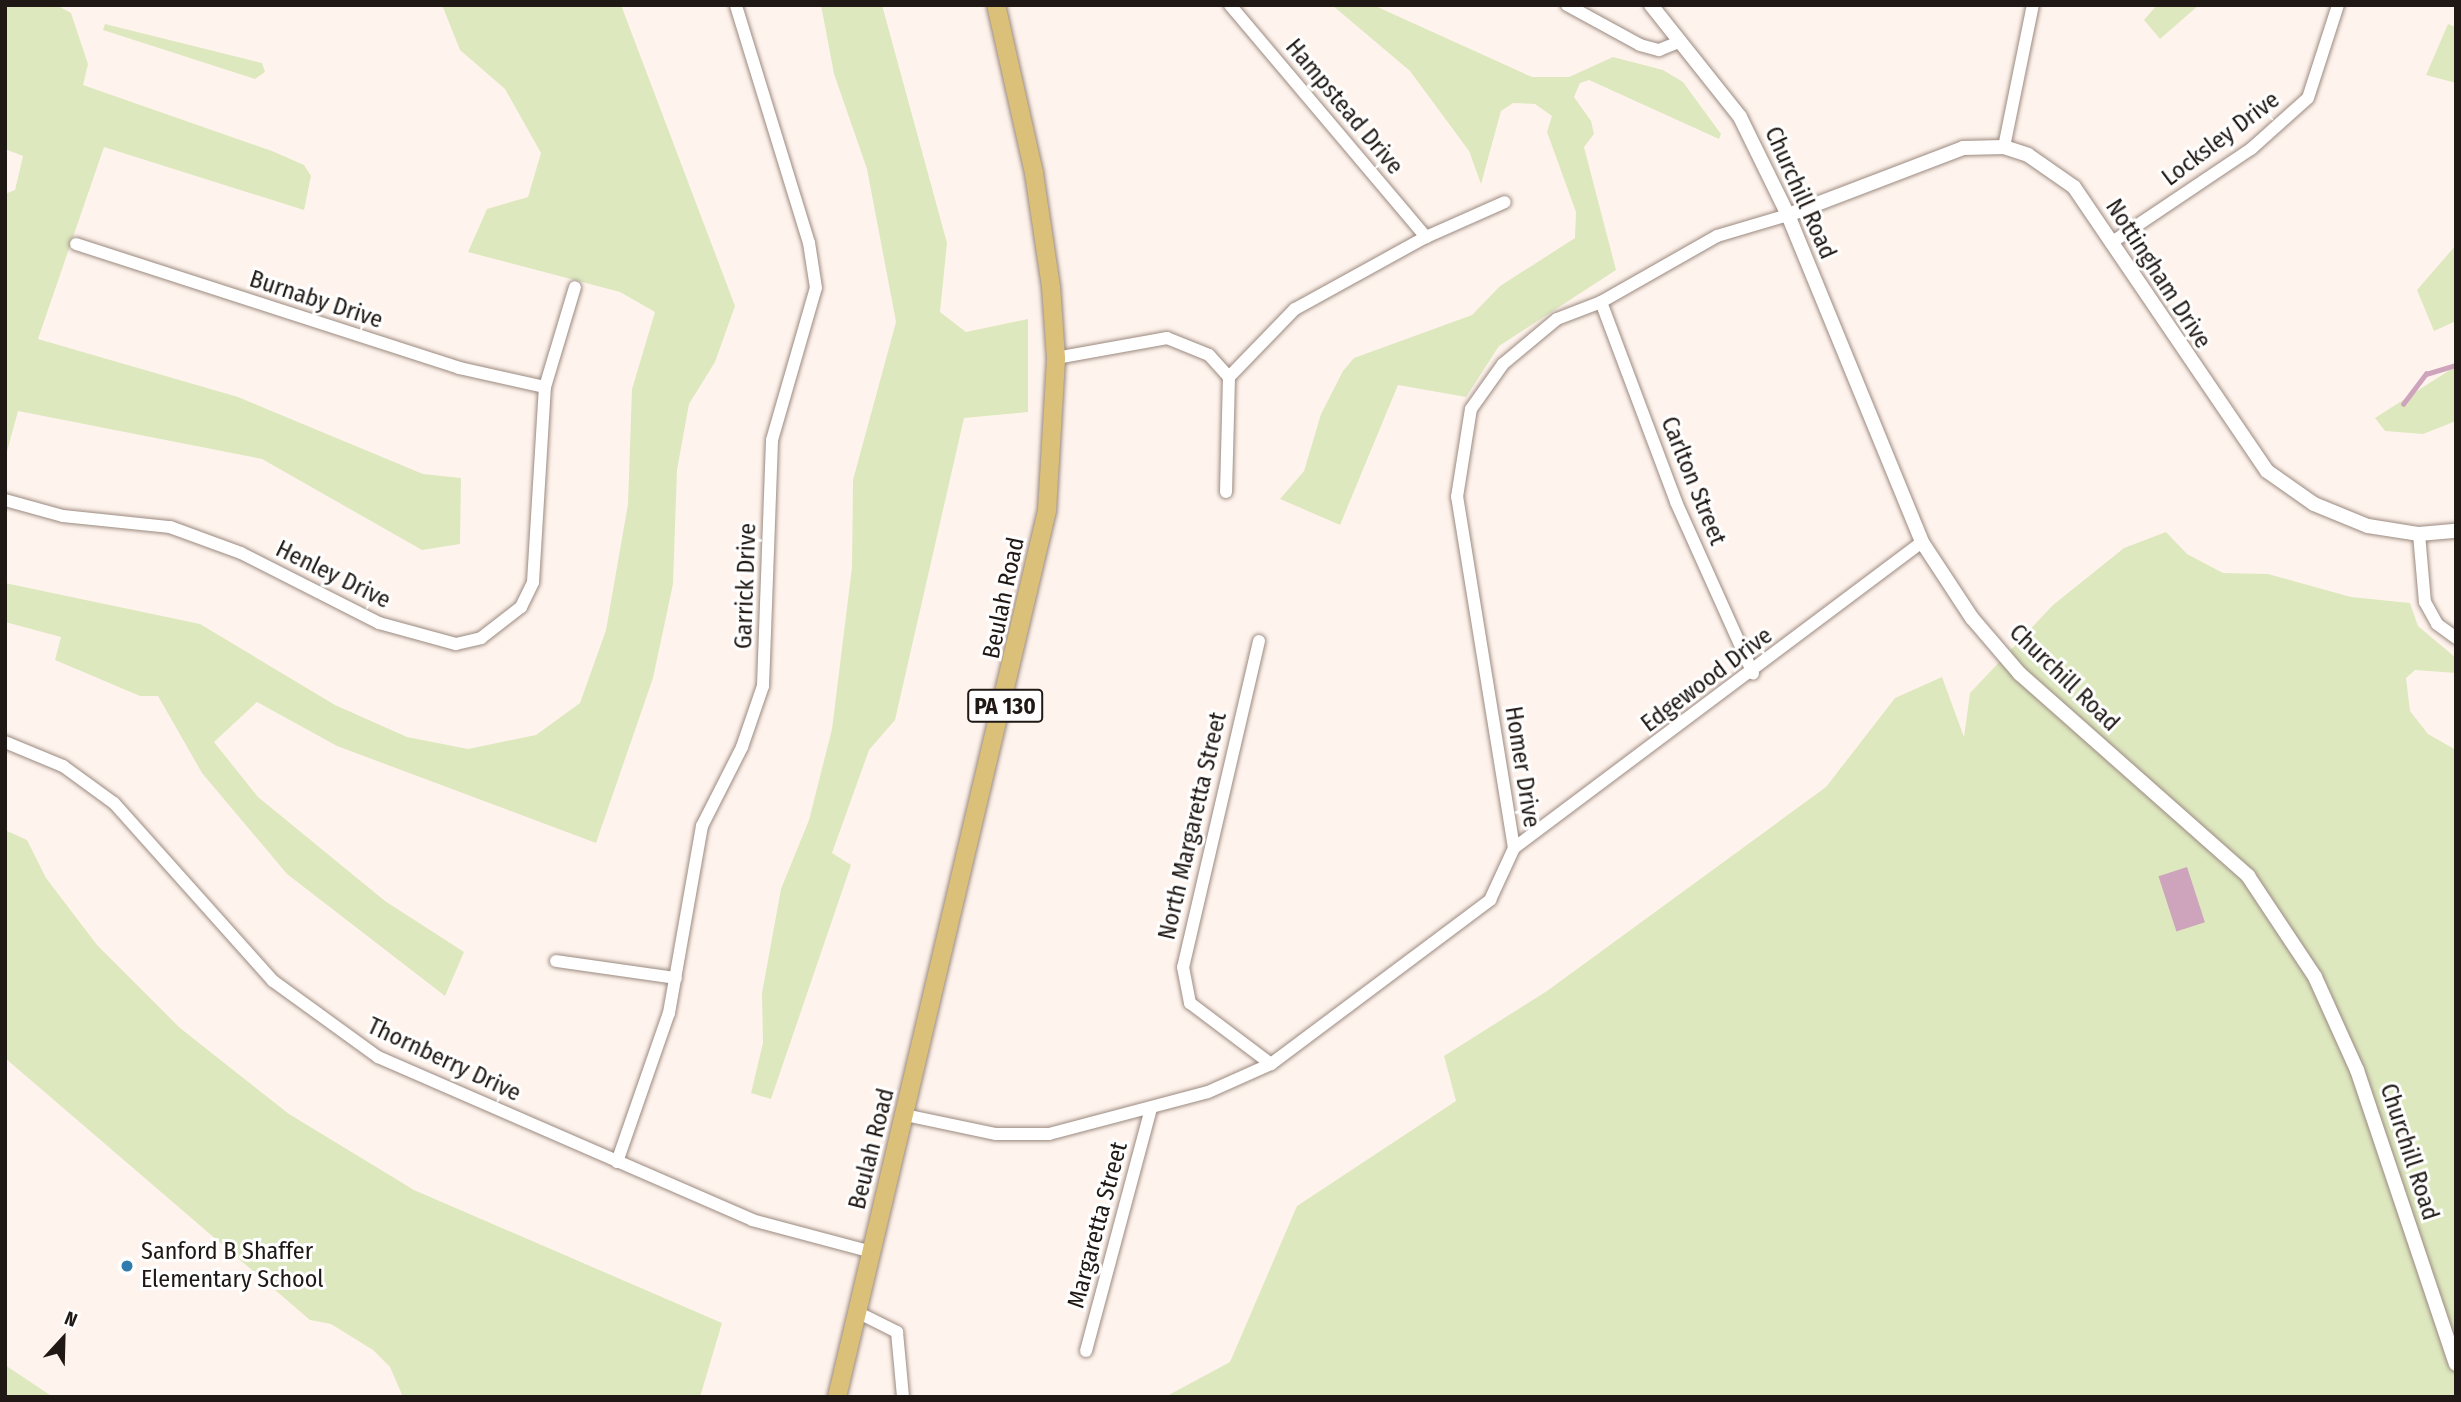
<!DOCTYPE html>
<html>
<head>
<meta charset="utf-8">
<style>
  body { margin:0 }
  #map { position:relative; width:2461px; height:1402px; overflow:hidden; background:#fff4ed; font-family:"Fira Sans Condensed",sans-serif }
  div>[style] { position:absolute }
  .green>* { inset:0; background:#dee8bf }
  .water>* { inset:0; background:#cea4bc; transform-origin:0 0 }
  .stream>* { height:4.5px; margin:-2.25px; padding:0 2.25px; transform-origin:2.25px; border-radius:2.25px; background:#cea4bc }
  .roads { filter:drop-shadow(0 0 2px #9b8a80) drop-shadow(0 0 2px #9b8a80) }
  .minor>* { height:12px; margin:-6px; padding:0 6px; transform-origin:6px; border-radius:6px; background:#fff }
  .tertiary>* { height:14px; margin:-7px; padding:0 7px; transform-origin:7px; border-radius:7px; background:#fff }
  .primary>* { height:18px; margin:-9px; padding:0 9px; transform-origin:9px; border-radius:9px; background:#dbc07a }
  .dots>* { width:19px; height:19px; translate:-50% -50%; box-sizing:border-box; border:4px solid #fff; border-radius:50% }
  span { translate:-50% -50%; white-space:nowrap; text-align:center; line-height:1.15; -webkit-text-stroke:6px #fff; paint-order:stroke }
  .shield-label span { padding:2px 5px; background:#fff; border:2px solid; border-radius:5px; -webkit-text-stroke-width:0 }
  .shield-label { font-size:23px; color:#1f1814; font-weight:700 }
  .street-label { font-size:24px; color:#1f1814 }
  .poi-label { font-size:24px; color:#1f1814 }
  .left { translate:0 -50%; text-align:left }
  .frame { position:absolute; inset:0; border:7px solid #1f1814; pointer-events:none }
  .north { position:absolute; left:28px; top:1304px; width:70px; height:70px; -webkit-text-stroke:5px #fff; paint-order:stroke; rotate:22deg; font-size:19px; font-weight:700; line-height:28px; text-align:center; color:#1f1814 }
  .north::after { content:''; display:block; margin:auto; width:24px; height:32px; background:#1f1814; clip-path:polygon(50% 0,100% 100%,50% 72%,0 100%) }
</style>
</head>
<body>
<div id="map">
  <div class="green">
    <div style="clip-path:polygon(5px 5px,56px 5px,71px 13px,88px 64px,83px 85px,272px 151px,304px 165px,311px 176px,304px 210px,104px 147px,38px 339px,238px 397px,423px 474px,461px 478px,460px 544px,422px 550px,262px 459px,18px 411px,5px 459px,5px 194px,15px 190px,23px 156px,5px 149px)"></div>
    <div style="clip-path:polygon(442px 5px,621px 5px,735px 306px,715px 362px,689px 404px,677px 470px,673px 584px,653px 678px,596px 843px,337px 746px,257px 702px,214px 742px,258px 797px,385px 901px,464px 952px,445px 996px,287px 874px,202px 773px,158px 696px,140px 696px,55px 660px,61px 637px,5px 622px,5px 583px,200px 624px,335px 705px,407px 737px,468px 749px,536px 735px,580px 703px,606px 630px,628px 504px,632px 389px,655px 312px,620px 292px,468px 252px,487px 209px,528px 197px,541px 153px,505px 89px,460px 50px)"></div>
    <div style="clip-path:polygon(821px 5px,882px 5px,947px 243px,940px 312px,966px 332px,1028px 319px,1028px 412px,964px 418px,895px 720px,869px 750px,832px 853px,851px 865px,771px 1099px,751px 1093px,763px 1043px,762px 993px,781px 889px,809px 820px,832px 729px,852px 567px,853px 480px,896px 322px,867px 169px,834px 74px)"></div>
    <div style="clip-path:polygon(1332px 5px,1373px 5px,1532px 77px,1569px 77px,1613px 57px,1663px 70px,1683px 82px,1721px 134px,1719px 139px,1589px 80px,1580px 83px,1574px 97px,1591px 121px,1594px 134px,1584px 147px,1616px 270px,1499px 346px,1466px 397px,1398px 385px,1340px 525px,1280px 499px,1304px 471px,1321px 414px,1343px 371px,1354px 358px,1472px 315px,1500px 286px,1575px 238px,1576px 212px,1547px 132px,1552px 116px,1535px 104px,1513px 103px,1501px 111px,1481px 184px,1469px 151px,1410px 71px)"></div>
    <div style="clip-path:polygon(2157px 5px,2199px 5px,2160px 39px,2144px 20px)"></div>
    <div style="clip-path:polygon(105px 24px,262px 63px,265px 72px,255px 79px,103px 30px)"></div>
    <div style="clip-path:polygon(2448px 24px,2456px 27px,2456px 83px,2426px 75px)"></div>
    <div style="clip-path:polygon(2456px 245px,2456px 321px,2434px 331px,2417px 290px)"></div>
    <div style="clip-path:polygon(2456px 366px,2456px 421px,2423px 434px,2385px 431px,2375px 418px)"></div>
    <div style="clip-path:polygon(2166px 532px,2187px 554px,2223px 573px,2268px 574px,2351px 597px,2410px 603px,2418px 626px,2456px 658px,2456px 673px,2415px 670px,2406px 678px,2410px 711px,2428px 734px,2456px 750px,2456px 1397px,1165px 1397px,1230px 1362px,1297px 1206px,1456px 1101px,1444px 1056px,1547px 991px,1826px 787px,1895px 698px,1942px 677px,1964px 737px,1970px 693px,2053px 605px,2124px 548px)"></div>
    <div style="clip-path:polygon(5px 830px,27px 840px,46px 878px,97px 945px,180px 1028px,289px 1114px,414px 1190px,722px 1323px,700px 1397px,403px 1397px,390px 1367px,373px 1350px,331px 1324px,310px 1320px,5px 1058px)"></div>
    <div style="clip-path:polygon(5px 1365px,50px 1395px,54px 1397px,5px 1397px)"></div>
  </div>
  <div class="water">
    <div style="left:2187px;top:867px;width:58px;height:30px;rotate:72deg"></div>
  </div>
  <div class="stream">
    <div style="left:2403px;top:404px;width:38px;rotate:-53deg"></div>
    <div style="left:2426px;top:374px;width:31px;rotate:-17deg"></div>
  </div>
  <div class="roads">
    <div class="minor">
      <div style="left:1230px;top:5px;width:304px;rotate:49.8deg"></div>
      <div style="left:1567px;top:5px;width:83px;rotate:28.7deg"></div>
      <div style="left:1640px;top:45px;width:20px;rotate:15deg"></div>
      <div style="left:1659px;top:50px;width:22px;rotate:-22deg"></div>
      <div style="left:2004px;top:147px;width:145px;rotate:-78.5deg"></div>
      <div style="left:2111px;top:243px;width:169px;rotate:-33.9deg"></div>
      <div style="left:2251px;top:149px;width:76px;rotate:-41.8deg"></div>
      <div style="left:2308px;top:98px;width:98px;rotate:-72.1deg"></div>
      <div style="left:76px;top:244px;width:403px;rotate:17.9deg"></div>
      <div style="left:459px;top:368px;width:88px;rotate:12.5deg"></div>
      <div style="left:1601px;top:302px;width:214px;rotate:69.4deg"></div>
      <div style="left:1676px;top:502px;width:188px;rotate:65.8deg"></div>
      <div style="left:1056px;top:358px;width:113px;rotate:-10.2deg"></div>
      <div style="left:1167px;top:338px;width:45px;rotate:22deg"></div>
      <div style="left:1209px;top:355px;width:30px;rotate:48deg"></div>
      <div style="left:1229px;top:377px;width:95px;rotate:-45.9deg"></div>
      <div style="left:1295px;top:309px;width:149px;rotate:-28.8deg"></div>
      <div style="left:1426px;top:237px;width:86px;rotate:-23.9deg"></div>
      <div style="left:1226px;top:492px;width:115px;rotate:-88.5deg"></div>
      <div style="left:5px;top:500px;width:60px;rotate:15.4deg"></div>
      <div style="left:63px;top:516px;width:108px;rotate:5.9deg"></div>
      <div style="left:170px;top:527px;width:76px;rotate:20.1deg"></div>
      <div style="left:241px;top:553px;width:155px;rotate:26.9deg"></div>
      <div style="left:379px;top:623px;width:80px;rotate:15.3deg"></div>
      <div style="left:456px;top:644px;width:26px;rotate:-13deg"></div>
      <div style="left:481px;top:638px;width:51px;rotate:-37.8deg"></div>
      <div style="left:521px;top:607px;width:28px;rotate:-64deg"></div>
      <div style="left:533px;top:582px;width:195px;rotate:-86.5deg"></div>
      <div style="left:545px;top:387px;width:104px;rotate:-73.3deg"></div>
      <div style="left:2419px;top:534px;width:68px;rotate:85deg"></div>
      <div style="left:2425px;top:602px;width:25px;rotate:61deg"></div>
      <div style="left:2437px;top:624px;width:24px;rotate:36deg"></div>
      <div style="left:1259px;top:641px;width:335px;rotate:103.1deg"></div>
      <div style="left:1183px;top:967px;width:37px;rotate:79deg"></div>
      <div style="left:1190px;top:1003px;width:101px;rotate:37deg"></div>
      <div style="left:5px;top:742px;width:63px;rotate:22.5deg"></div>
      <div style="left:63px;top:766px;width:63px;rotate:36deg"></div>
      <div style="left:114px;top:803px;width:239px;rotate:48.2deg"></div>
      <div style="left:273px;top:981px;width:130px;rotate:35.9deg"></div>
      <div style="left:378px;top:1057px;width:408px;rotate:23.5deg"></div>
      <div style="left:752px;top:1220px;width:124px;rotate:14.9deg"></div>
      <div style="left:1514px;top:848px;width:510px;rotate:-36.87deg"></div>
      <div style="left:556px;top:961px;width:121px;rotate:8.1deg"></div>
      <div style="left:905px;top:1115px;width:93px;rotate:11.8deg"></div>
      <div style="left:996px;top:1134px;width:53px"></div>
      <div style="left:1049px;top:1134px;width:164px;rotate:-14.8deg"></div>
      <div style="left:1208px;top:1092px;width:69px;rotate:-24deg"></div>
      <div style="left:1271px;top:1064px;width:274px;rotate:-36.8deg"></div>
      <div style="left:1490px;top:900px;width:57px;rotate:-65.2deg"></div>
      <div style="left:1514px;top:848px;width:356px;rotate:-99.2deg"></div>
      <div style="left:1457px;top:497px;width:89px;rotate:-81deg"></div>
      <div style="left:1471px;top:409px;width:55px;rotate:-54.6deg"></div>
      <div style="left:1503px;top:364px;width:70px;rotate:-39.8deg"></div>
      <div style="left:1557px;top:319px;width:47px;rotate:-21.1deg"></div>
      <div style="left:1601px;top:302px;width:133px;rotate:-29.6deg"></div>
      <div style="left:1717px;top:236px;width:74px;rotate:-16.5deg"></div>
      <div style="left:617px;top:1162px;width:158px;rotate:-70.8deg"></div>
      <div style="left:669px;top:1013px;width:190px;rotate:-80deg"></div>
      <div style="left:702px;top:826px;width:89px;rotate:-63.1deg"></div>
      <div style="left:742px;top:747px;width:65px;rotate:-71deg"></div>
      <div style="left:763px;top:686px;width:246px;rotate:-87.9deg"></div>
      <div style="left:772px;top:440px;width:158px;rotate:-73.9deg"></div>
      <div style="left:816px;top:288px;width:46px;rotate:-98.8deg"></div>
      <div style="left:809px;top:243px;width:249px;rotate:-107.1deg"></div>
      <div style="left:857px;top:1312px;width:45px;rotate:26.6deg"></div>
      <div style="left:897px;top:1332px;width:65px;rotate:84.7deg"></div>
      <div style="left:1086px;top:1351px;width:251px;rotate:-75deg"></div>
    </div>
    <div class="tertiary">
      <div style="left:1651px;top:5px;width:143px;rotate:51.5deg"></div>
      <div style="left:1740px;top:117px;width:109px;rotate:63.9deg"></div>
      <div style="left:1788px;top:215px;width:353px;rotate:67.7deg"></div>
      <div style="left:1922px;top:542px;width:91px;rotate:56.7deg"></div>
      <div style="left:1972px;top:618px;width:74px;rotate:49.4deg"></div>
      <div style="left:2020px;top:674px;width:305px;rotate:41.5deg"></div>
      <div style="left:2248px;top:876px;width:121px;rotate:56.4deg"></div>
      <div style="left:2315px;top:977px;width:102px;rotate:65.7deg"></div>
      <div style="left:2357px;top:1070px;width:310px;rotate:71.4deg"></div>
      <div style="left:1788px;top:215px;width:187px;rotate:-20.9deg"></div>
      <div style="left:1963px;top:148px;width:41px;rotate:-1.4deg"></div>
      <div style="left:2004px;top:147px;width:25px;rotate:18deg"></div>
      <div style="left:2028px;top:155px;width:56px;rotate:34.8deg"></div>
      <div style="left:2074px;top:187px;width:343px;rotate:55.8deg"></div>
      <div style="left:2267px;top:471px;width:57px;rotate:35.1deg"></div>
      <div style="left:2314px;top:504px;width:58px;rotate:22.2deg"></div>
      <div style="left:2368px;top:526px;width:52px;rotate:8.9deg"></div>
      <div style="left:2419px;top:534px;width:37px;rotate:-5deg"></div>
    </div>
    <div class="primary">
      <div style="left:837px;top:1397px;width:911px;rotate:-76.67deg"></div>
      <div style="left:1047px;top:511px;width:153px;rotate:-86.6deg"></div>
      <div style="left:1056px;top:358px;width:71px;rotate:-94deg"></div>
      <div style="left:1051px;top:287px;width:115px;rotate:-98.5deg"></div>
      <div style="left:1034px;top:173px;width:172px;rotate:-102.7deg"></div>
    </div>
  </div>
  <div class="dots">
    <div style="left:127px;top:1266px;background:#307bae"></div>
  </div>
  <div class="shield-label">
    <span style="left:1005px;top:706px">PA 130</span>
  </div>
  <div class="street-label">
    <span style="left:1344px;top:107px;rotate:50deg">Hampstead Drive</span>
    <span style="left:2221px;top:139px;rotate:-37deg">Locksley Drive</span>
    <span style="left:1800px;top:193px;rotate:66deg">Churchill Road</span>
    <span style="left:2158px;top:274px;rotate:57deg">Nottingham Drive</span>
    <span style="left:316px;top:300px;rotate:18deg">Burnaby Drive</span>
    <span style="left:1693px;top:481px;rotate:68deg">Carlton Street</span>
    <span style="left:333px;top:575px;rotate:26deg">Henley Drive</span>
    <span style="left:746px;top:586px;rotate:-88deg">Garrick Drive</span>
    <span style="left:1004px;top:598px;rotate:-78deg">Beulah Road</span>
    <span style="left:2064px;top:678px;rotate:44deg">Churchill Road</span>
    <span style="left:1707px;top:680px;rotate:-37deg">Edgewood Drive</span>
    <span style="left:1522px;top:767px;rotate:81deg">Homer Drive</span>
    <span style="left:1193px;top:826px;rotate:-77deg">North Margaretta Street</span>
    <span style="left:444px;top:1060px;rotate:25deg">Thornberry Drive</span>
    <span style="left:872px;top:1149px;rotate:-76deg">Beulah Road</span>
    <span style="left:2409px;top:1152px;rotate:72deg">Churchill Road</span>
    <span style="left:1098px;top:1225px;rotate:-75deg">Margaretta Street</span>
  </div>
  <div class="poi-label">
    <span class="left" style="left:141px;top:1266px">Sanford B Shaffer<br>Elementary School</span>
  </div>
  <div class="frame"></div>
  <div class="north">N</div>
</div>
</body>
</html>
